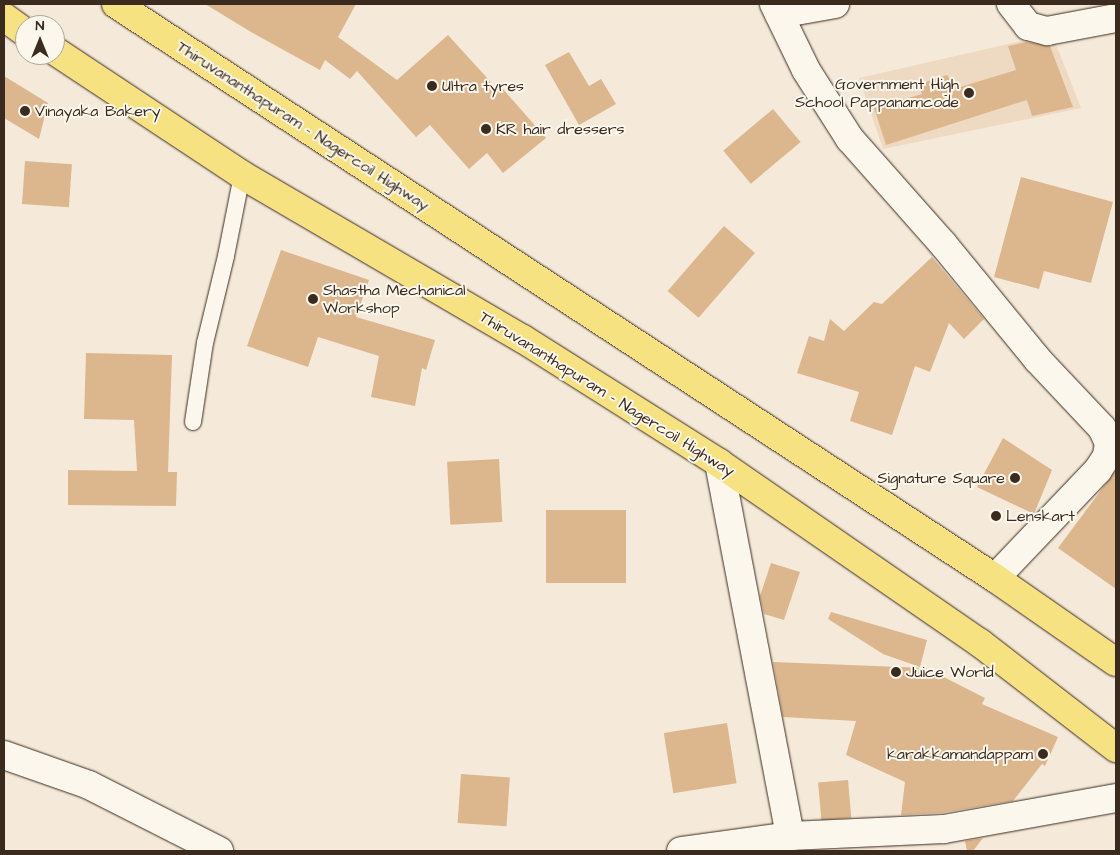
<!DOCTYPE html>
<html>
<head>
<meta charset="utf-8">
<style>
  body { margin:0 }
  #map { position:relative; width:1120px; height:855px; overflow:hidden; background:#f5ead9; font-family:"Architects Daughter",sans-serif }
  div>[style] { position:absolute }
  .built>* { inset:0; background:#eedac2 }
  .building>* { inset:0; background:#dcb68d; transform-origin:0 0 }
  .roads { filter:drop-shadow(0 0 1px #3b2a1e) drop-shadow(0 0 1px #3b2a1e) }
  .service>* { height:16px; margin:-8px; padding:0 8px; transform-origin:8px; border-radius:8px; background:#fbf7ec }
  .minor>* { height:28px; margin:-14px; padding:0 14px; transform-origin:14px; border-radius:14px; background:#fbf7ec }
  .primary>* { height:28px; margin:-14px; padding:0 14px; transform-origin:14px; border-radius:14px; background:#f6e281 }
  .dots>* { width:14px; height:14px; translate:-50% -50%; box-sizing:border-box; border:2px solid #fbf7ec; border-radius:50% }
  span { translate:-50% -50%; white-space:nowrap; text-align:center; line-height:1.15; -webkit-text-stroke:4px #fbf7ec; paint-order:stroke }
  .poi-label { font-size:16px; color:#3b2a1e }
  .right { translate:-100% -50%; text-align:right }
  .left { translate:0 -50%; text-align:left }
  .street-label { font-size:16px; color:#3b2a1e }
  .frame { position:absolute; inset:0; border:5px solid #3b2a1e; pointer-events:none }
  .north { position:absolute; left:15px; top:15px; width:50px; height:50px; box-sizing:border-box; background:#fbf7ec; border:1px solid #aea59a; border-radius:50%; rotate:0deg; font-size:14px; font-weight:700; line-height:20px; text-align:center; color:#3b2a1e }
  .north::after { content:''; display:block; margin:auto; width:18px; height:22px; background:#3b2a1e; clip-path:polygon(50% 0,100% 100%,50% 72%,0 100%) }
</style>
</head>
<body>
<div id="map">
  <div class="built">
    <div style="clip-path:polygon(1052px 34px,1081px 108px,883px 149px,859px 78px)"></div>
  </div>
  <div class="building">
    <div style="clip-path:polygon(205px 4px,356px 4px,338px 37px,397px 80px,448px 35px,499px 91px,502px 88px,546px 138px,503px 173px,487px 153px,469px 169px,430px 125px,416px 137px,357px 71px,350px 79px,325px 60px,320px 70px,251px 32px)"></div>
    <div style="clip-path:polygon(1027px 42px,1050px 46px,1073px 107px,1032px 116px,1027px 100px,886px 145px,874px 108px,922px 94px,919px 84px,947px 75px,957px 88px,1016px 70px,1008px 46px)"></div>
    <div style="clip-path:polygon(569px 52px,589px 86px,601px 79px,616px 104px,579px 125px,545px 65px)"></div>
    <div style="clip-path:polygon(4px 76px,48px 103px,39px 139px,4px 118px)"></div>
    <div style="left:773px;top:109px;width:43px;height:65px;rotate:50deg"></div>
    <div style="left:25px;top:161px;width:47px;height:43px;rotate:4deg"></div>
    <div style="clip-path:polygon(1021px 177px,1113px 202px,1091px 283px,1044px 271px,1039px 289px,994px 277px)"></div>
    <div style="left:724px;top:226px;width:41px;height:86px;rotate:41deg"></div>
    <div style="clip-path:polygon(281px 250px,369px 280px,356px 317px,435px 340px,426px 370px,422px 368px,415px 406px,371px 397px,379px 356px,318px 337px,308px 367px,247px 346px)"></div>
    <div style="clip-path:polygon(932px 257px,984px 319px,964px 339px,949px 323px,930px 372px,915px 366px,892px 435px,850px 421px,859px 392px,797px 373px,809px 336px,824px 341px,830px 319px,844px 331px,874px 302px,882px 304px)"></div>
    <div style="clip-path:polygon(86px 353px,172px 355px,168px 472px,177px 472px,176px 506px,68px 505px,68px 470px,137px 471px,134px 420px,84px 419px)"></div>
    <div style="clip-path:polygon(1003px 438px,1052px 470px,1034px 514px,977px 487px)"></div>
    <div style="left:499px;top:459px;width:63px;height:52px;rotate:87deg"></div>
    <div style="clip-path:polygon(1116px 470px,1116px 589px,1058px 548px)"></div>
    <div style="left:546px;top:510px;width:80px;height:73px"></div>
    <div style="clip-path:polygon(771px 563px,800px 572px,784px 620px,764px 614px,760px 596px)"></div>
    <div style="clip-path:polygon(831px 612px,927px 640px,920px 667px,883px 654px,828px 619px)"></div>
    <div style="clip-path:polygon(773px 662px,926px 668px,985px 698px,982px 704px,1058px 737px,1045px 766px,1042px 764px,1013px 801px,942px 813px,901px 815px,905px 782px,846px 755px,856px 721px,783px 717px)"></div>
    <div style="left:727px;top:723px;width:61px;height:64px;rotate:81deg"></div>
    <div style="left:461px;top:774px;width:49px;height:49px;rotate:4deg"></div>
    <div style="left:848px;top:780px;width:38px;height:30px;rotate:85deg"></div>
    <div style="clip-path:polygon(983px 838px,973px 851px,967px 851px,965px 841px)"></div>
  </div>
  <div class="roads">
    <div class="service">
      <div style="left:193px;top:422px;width:80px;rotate:-81.4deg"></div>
      <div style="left:205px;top:343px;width:89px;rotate:-76.4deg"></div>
      <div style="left:226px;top:256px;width:83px;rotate:-78.8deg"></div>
    </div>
    <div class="minor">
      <div style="left:774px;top:4px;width:73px;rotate:64.1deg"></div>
      <div style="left:806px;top:70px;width:82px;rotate:57.5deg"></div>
      <div style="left:850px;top:139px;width:140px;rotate:48.5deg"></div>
      <div style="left:943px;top:244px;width:149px;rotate:50.7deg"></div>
      <div style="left:1037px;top:359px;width:95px;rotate:46.7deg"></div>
      <div style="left:1102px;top:428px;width:17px;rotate:65deg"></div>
      <div style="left:1109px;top:443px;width:13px;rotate:99deg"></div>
      <div style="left:1107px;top:456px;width:17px;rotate:123deg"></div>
      <div style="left:1098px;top:470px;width:149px;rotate:133.6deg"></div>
      <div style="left:1011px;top:4px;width:28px;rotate:52deg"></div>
      <div style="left:1028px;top:26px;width:20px;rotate:15deg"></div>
      <div style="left:1047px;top:31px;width:70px;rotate:-10.7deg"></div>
      <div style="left:779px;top:14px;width:57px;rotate:-10.1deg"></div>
      <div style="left:719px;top:463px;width:380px;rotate:79.2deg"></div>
      <div style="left:4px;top:755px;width:90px;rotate:19.4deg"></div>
      <div style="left:89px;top:785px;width:146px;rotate:26.9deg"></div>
      <div style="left:681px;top:851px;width:110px;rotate:-7.8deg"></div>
      <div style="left:790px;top:836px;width:154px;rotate:-2.6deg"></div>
      <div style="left:944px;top:829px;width:175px;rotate:-10.2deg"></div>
    </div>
    <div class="primary">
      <div style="left:116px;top:4px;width:1050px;rotate:33.15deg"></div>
      <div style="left:995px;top:578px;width:147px;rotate:34.8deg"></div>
      <div style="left:4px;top:17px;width:26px;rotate:36deg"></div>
      <div style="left:55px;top:51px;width:224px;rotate:33.5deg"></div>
      <div style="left:242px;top:175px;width:325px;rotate:30.3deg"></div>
      <div style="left:523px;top:339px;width:232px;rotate:32.3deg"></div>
      <div style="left:719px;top:463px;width:317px;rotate:34.6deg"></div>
      <div style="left:980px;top:643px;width:172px;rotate:37.7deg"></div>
    </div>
  </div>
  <div class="dots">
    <div style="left:432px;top:86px;background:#3b2a1e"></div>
    <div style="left:969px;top:93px;background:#3b2a1e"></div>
    <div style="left:25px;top:111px;background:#3b2a1e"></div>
    <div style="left:486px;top:129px;background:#3b2a1e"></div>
    <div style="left:313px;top:299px;background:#3b2a1e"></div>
    <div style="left:1015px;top:478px;background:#3b2a1e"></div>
    <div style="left:996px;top:516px;background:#3b2a1e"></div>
    <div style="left:896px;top:672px;background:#3b2a1e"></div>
    <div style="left:1043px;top:754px;background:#3b2a1e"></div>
  </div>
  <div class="poi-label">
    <span class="right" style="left:959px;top:93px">Government High<br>School Pappanamcode</span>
    <span class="left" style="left:442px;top:86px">Ultra tyres</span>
    <span class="left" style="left:35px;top:111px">Vinayaka Bakery</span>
    <span class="left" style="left:496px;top:129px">KR hair dressers</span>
    <span class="left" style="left:323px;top:299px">Shastha Mechanical<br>Workshop</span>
    <span class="right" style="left:1005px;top:478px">Signature Square</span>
    <span class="left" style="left:1006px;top:516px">Lenskart</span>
    <span class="left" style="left:906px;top:672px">Juice World</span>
    <span class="right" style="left:1033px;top:754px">karakkamandappam</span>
  </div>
  <div class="street-label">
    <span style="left:303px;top:126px;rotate:33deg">Thiruvananthapuram - Nagercoil Highway</span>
    <span style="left:607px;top:394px;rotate:32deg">Thiruvananthapuram - Nagercoil Highway</span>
  </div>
  <div class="frame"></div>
  <div class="north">N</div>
</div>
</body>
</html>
